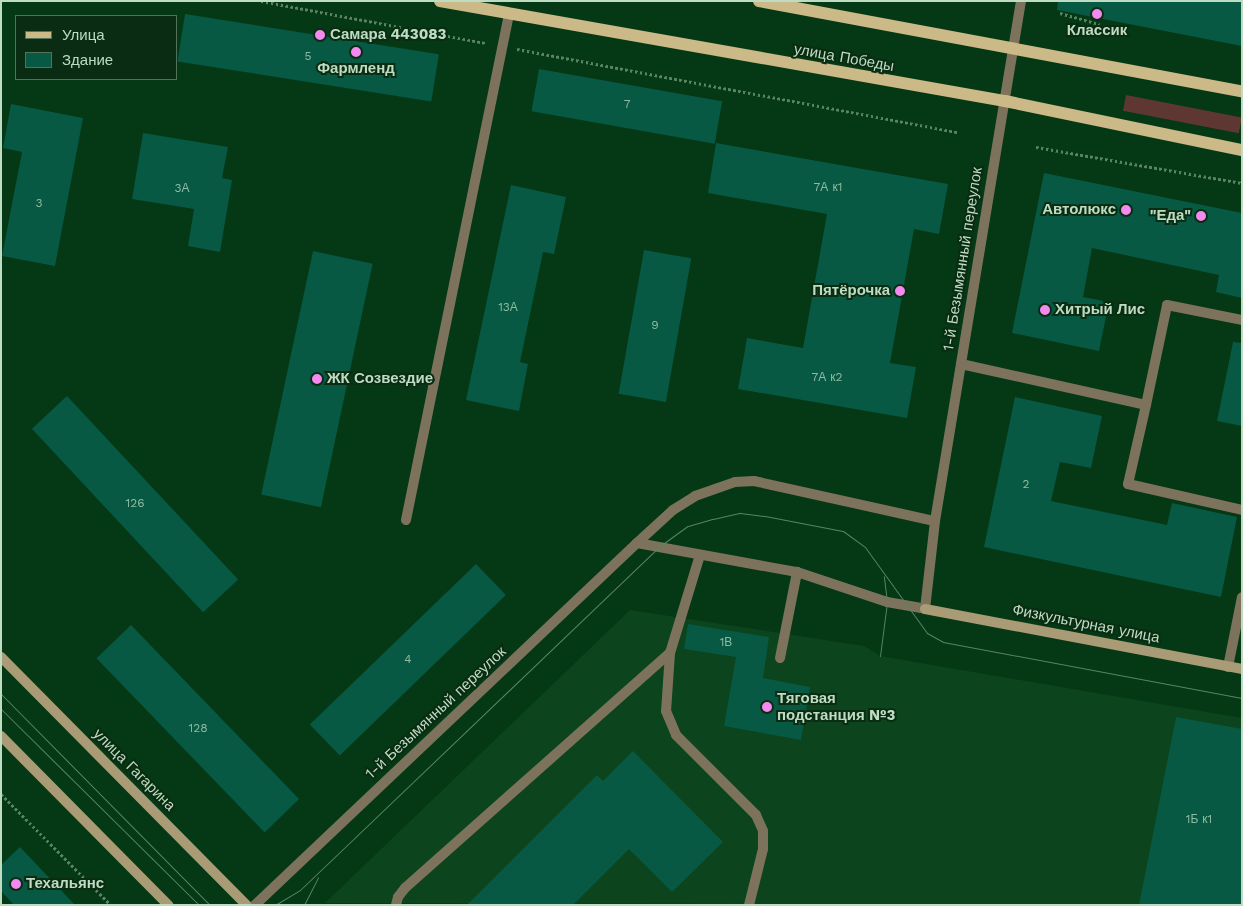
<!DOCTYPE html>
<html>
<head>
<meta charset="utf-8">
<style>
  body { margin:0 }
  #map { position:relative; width:1243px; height:906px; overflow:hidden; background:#053815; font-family:"Work Sans",sans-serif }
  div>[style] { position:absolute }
  .built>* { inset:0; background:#0b441d }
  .green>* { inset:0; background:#5f3732; transform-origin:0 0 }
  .building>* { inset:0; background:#075943; transform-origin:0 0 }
  .path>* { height:3px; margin-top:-1.5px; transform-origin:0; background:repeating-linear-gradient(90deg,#598364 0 2.5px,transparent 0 5px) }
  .service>* { height:10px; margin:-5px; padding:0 5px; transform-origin:5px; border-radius:5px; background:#7d735c }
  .minor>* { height:10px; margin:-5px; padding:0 5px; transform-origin:5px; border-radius:5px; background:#7d735c }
  .secondary>* { height:10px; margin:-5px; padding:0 5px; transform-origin:5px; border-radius:5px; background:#a99b75 }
  .primary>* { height:12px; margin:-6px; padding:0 6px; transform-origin:6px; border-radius:6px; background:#ccb988 }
  .tram>* { height:1px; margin:-0.5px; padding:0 0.5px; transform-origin:0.5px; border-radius:0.5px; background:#5a8464 }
  .dots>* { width:14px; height:14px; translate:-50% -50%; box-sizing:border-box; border:2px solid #0a2c13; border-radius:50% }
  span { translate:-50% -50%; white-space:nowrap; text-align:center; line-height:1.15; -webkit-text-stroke:4px #0a2c13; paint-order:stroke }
  .number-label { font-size:12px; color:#90bba2 }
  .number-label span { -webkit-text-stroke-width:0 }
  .poi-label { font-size:15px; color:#bddcc1; font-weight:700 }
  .left { translate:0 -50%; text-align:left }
  .right { translate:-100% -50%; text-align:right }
  .street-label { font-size:15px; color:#bddcc1 }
  .frame { position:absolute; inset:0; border:2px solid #bddcc1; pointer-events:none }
  .legend { position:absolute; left:15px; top:15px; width:162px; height:65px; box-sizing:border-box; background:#0a2c13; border:1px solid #527259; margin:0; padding:6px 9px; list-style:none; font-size:15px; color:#bddcc1 }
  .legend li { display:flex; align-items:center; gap:10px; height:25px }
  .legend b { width:25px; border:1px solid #527259 }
</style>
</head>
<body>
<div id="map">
  <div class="built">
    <div style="clip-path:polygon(630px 610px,864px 646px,880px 656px,1242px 718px,1242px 905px,325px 903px)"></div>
  </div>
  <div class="green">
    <div style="left:1126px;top:95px;width:118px;height:16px;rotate:11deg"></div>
  </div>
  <div class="building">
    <div style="clip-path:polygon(1058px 1px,1242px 1px,1242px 46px,1057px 10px)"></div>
    <div style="left:185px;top:14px;width:257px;height:48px;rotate:9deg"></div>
    <div style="left:539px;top:69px;width:186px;height:43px;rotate:10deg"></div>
    <div style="clip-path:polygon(11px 104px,83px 118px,55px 266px,2px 256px,22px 152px,3px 148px)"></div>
    <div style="clip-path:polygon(143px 133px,228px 147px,222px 178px,232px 180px,220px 252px,188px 246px,194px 209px,132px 199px)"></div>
    <div style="clip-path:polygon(716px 143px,948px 184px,939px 234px,914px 229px,890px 363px,916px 367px,907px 418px,738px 389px,747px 338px,803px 348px,827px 214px,708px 193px)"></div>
    <div style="clip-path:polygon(1044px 173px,1242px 213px,1242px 298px,1216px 292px,1219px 275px,1092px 248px,1083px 297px,1109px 302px,1099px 351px,1012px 333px)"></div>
    <div style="clip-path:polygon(511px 185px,566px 197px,554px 254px,543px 252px,520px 362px,528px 364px,519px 411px,466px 400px)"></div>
    <div style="left:644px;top:250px;width:48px;height:146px;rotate:10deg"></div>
    <div style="left:313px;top:251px;width:61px;height:249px;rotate:12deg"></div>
    <div style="clip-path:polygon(1233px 342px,1242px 343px,1242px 426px,1217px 421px)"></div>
    <div style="left:67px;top:396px;width:251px;height:48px;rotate:47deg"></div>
    <div style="clip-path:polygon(1015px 397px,1102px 416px,1091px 468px,1060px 462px,1051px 501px,1167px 525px,1172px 503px,1237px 517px,1221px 597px,984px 547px)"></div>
    <div style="left:476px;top:564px;width:43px;height:231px;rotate:46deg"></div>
    <div style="clip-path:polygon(688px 624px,769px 637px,763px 678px,810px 687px,801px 740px,724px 726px,736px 657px,684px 649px)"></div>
    <div style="left:131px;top:625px;width:242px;height:48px;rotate:46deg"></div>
    <div style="clip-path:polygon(1176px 717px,1242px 729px,1242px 905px,1139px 905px)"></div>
    <div style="clip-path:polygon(633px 751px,723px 842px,672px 892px,629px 849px,573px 905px,467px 905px,597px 775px,603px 781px)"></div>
    <div style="clip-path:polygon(20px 847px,75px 905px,14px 905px,1px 891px,1px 865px)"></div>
  </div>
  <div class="path">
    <div style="left:261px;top:1px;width:229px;rotate:10.6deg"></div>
    <div style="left:1060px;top:13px;width:41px;rotate:15.8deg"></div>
    <div style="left:517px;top:49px;width:449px;rotate:10.7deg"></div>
    <div style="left:1036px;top:147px;width:209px;rotate:9.9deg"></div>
    <div style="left:1px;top:794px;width:156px;rotate:45.3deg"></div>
  </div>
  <div class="service">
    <div style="left:961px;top:364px;width:189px;rotate:12.5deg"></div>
    <div style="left:1146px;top:405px;width:81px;rotate:102.8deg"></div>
    <div style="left:1128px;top:484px;width:117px;rotate:12.8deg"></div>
    <div style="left:1146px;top:405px;width:102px;rotate:-78.1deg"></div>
    <div style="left:1167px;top:305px;width:76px;rotate:11.3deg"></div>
    <div style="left:406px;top:520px;width:516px;rotate:-78.49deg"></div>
    <div style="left:700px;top:555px;width:102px;rotate:107deg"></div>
    <div style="left:670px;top:653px;width:58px;rotate:93.9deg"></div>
    <div style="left:666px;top:711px;width:26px;rotate:67deg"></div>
    <div style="left:676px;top:735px;width:113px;rotate:45deg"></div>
    <div style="left:756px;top:815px;width:17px;rotate:66deg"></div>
    <div style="left:763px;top:831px;width:18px;rotate:90deg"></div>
    <div style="left:763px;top:849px;width:58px;rotate:104deg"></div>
    <div style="left:780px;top:658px;width:88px;rotate:-78.8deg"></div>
    <div style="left:1228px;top:667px;width:71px;rotate:-78.7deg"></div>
    <div style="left:396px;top:905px;width:8px;rotate:-76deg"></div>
    <div style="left:398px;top:897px;width:11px;rotate:-52deg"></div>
    <div style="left:405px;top:888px;width:354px;rotate:-41.6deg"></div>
  </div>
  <div class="minor">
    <div style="left:637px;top:543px;width:163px;rotate:10.3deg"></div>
    <div style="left:797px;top:572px;width:95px;rotate:18.4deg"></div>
    <div style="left:887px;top:602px;width:39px;rotate:10deg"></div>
    <div style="left:925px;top:609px;width:89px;rotate:-83.5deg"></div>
    <div style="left:935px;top:521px;width:527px;rotate:-80.61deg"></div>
    <div style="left:255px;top:905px;width:526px;rotate:-43.46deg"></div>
    <div style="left:637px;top:543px;width:49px;rotate:-42.5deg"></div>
    <div style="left:673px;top:510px;width:26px;rotate:-32deg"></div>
    <div style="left:695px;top:496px;width:42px;rotate:-19.3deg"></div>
    <div style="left:735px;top:482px;width:19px;rotate:-3deg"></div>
    <div style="left:754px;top:481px;width:185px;rotate:12.5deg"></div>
  </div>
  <div class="secondary">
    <div style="left:925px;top:609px;width:323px;rotate:10.7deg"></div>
    <div style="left:1px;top:657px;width:349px;rotate:45.3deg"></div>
    <div style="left:1px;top:736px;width:238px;rotate:45.3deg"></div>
  </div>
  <div class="primary">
    <div style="left:440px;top:1px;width:574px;rotate:10.04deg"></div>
    <div style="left:1005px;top:101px;width:242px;rotate:11.7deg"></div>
    <div style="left:759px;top:1px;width:491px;rotate:10.6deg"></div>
  </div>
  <div class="tram">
    <div style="left:880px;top:656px;width:54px;rotate:-82.6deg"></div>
    <div style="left:887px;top:602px;width:26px;rotate:-97deg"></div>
    <div style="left:1px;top:694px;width:297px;rotate:45.3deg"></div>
    <div style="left:1px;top:709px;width:279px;rotate:44.7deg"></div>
    <div style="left:275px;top:905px;width:29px;rotate:-31deg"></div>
    <div style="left:300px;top:890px;width:498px;rotate:-43.7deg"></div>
    <div style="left:660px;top:546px;width:34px;rotate:-36deg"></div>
    <div style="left:688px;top:526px;width:26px;rotate:-16deg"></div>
    <div style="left:713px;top:519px;width:28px;rotate:-13deg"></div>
    <div style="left:740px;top:513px;width:25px;rotate:7deg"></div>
    <div style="left:765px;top:516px;width:79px;rotate:10.9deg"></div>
    <div style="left:843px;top:531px;width:27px;rotate:36deg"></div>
    <div style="left:865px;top:547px;width:106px;rotate:54.2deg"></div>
    <div style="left:927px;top:633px;width:18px;rotate:29deg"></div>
    <div style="left:943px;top:642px;width:304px;rotate:10.6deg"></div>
    <div style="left:304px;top:905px;width:31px;rotate:-63deg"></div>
  </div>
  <div class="dots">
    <div style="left:1097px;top:14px;background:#f489ef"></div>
    <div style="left:320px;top:35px;background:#f489ef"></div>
    <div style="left:356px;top:52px;background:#f489ef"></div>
    <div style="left:1126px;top:210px;background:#f489ef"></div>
    <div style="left:1201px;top:216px;background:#f489ef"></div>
    <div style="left:900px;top:291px;background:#f489ef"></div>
    <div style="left:1045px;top:310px;background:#f489ef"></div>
    <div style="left:317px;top:379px;background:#f489ef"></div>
    <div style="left:767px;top:707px;background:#f489ef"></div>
    <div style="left:16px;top:884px;background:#f489ef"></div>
  </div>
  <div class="number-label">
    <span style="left:308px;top:57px">5</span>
    <span style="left:627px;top:105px">7</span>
    <span style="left:828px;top:188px">7А к1</span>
    <span style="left:182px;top:189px">3А</span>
    <span style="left:39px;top:204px">3</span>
    <span style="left:508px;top:308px">13А</span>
    <span style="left:655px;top:326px">9</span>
    <span style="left:827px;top:378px">7А к2</span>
    <span style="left:1026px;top:485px">2</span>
    <span style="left:135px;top:504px">126</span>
    <span style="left:726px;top:643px">1В</span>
    <span style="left:408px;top:660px">4</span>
    <span style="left:198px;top:729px">128</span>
    <span style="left:1199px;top:820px">1Б к1</span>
  </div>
  <div class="poi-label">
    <span style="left:1097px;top:31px">Классик</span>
    <span class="left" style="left:330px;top:35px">Самара 443083</span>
    <span style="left:356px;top:69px">Фармленд</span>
    <span class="right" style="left:1116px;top:210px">Автолюкс</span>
    <span class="right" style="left:1191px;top:216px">"Еда"</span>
    <span class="right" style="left:890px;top:291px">Пятёрочка</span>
    <span class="left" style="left:1055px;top:310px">Хитрый Лис</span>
    <span class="left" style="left:327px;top:379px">ЖК Созвездие</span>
    <span class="left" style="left:777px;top:707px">Тяговая<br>подстанция №3</span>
    <span class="left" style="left:26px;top:884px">Техальянс</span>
  </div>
  <div class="street-label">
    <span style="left:844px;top:58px;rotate:10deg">улица Победы</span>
    <span style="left:963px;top:259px;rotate:-81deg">1-й Безымянный переулок</span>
    <span style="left:1086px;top:624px;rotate:11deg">Физкультурная улица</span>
    <span style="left:436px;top:713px;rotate:-43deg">1-й Безымянный переулок</span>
    <span style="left:134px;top:770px;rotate:45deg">улица Гагарина</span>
  </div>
  <div class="frame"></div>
  <ul class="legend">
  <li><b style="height:6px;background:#ccb988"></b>Улица</li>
  <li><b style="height:14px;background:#075943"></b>Здание</li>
  </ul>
</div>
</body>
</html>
